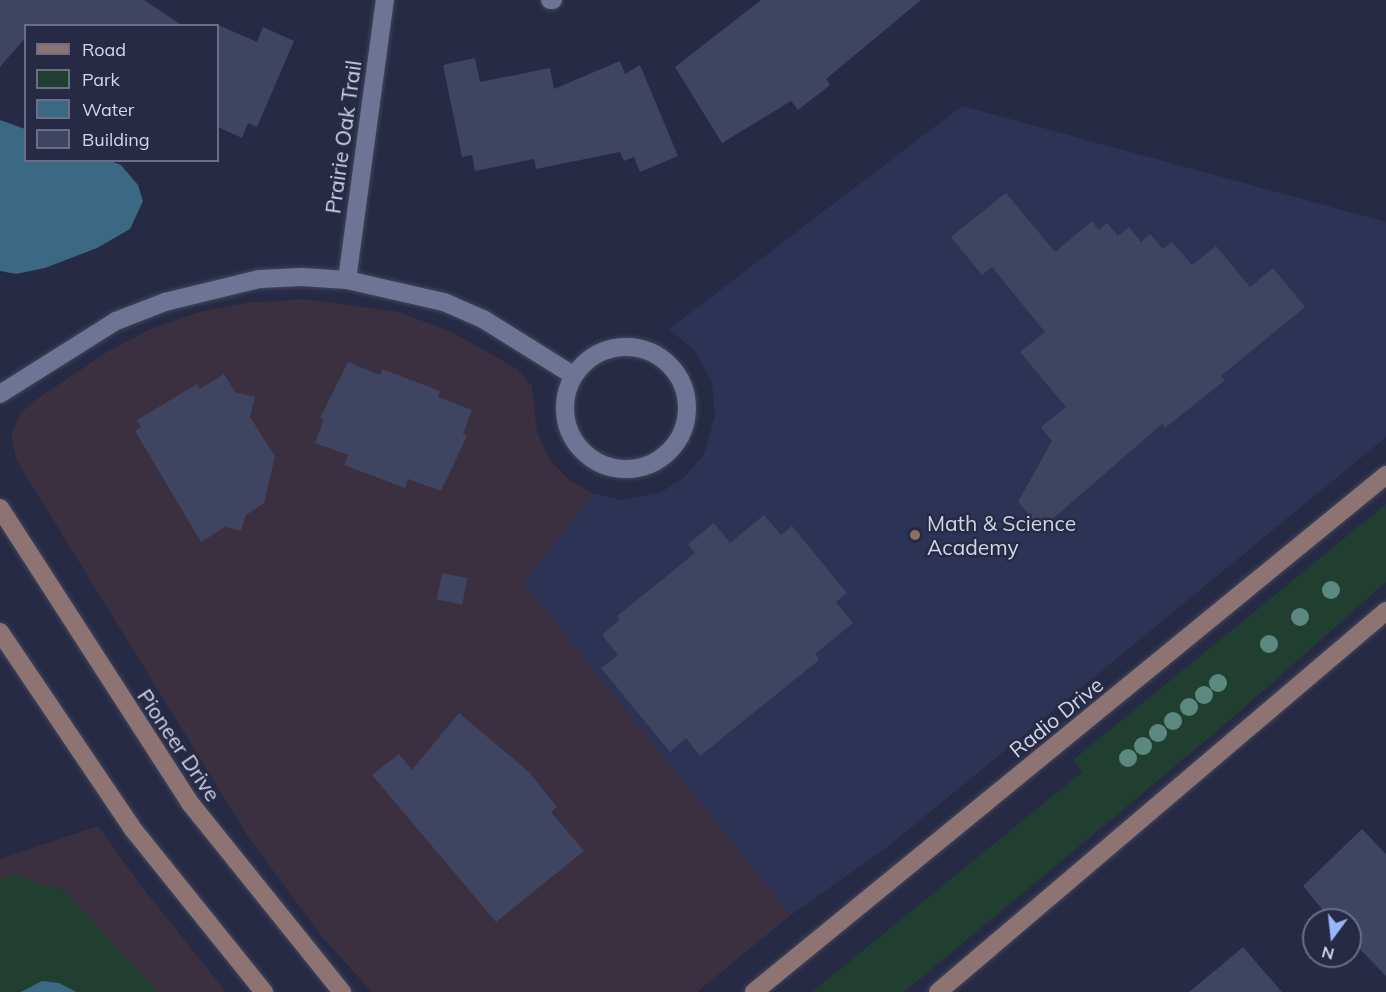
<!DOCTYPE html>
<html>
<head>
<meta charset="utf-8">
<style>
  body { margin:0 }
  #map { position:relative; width:1386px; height:992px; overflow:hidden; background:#262a45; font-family:Mulish,sans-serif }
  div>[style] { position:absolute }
  .commercial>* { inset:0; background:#3a303f }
  .built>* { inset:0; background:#2d3354 }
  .green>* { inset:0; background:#213f31 }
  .water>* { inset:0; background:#3b6883 }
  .building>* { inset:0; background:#3f4461; transform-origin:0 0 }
  .roads { filter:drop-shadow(0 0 2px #41455b) drop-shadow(0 0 2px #41455b) }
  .street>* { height:18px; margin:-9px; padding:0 9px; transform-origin:9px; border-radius:9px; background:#6e7493 }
  .street>.ring { margin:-9px; padding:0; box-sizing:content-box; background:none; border:18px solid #6e7493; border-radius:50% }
  .secondary>* { height:18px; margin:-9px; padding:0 9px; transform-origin:9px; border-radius:9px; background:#8e7373 }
  .trees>* { width:18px; height:18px; margin:-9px; border-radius:50%; background:#5b8980 }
  .dots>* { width:16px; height:16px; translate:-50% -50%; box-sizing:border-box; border:3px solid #262a45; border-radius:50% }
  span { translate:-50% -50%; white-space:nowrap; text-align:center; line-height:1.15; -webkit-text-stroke:4.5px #262a45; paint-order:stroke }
  .street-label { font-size:21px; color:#d1d5e7 }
  .poi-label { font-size:21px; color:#d1d5e7 }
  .left { translate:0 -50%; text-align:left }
  .legend { position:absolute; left:24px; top:24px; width:195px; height:138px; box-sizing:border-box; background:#262a45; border:2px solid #6a6e86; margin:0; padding:8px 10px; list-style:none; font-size:18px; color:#d1d5e7 }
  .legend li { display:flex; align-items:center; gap:12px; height:30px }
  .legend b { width:30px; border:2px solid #6a6e86 }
  .north { position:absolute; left:1302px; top:908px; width:60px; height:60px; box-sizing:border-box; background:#262a45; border:2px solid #6a6e86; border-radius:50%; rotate:195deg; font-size:16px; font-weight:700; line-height:24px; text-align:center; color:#d1d5e7 }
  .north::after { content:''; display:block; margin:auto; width:21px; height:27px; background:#96b6fd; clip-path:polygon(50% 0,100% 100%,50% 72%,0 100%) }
</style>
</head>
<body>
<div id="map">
  <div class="commercial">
    <div style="clip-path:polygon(305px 299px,398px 312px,452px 332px,517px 369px,532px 386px,537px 432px,549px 459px,569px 480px,594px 494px,524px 583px,791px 915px,697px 992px,372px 992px,324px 939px,251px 841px,17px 461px,11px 436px,20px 414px,34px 401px,107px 352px,151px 329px,199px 312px,245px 303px)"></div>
    <div style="clip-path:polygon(98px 826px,139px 883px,226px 992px,0 992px,0 859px)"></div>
  </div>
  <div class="built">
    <div style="clip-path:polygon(962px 106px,1386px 222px,1386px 437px,890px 845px,791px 915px,524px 583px,594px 494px,623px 500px,661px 492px,686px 476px,704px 454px,715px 417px,712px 382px,695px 351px,669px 329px)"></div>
  </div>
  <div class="green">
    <div style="clip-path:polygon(1386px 504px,1386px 582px,1221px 728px,904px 992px,812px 992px,1082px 772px,1073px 760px)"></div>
    <div style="clip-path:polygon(16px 874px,38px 884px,63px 889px,158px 992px,0 992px,0 879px)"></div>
  </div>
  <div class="water">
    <div style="clip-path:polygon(0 120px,25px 129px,26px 160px,110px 161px,121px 165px,138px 185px,143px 201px,130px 229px,97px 248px,45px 268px,16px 274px,0 271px)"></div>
    <div style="clip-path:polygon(42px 981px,59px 983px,76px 992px,21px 992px)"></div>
  </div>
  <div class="building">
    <div style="clip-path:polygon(0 0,144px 0,183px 26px,26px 26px,26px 37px,0 67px)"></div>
    <div style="clip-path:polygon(761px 0,921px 0,826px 79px,830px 85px,798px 110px,791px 101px,722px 143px,675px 67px)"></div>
    <div style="clip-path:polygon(218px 25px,257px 42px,263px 27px,294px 41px,257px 127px,248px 123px,242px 138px,218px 127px)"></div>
    <div style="clip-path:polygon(475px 58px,480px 82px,550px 68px,554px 89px,620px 61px,625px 74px,640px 65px,678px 156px,640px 172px,634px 157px,624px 161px,620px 152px,536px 169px,534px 159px,475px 171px,472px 155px,462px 157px,443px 65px)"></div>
    <div style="clip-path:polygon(1006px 193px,1055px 252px,1092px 221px,1099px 230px,1107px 223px,1118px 236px,1129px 227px,1141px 242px,1150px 234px,1163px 249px,1172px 242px,1192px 265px,1216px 246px,1250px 287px,1273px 268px,1305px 307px,1221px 376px,1225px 380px,1165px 428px,1162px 424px,1041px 529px,1018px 502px,1052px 441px,1041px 427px,1066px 407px,1020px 352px,1045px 332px,992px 267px,982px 275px,951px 237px)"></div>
    <div style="clip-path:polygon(348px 362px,380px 375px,382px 369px,440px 391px,438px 397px,472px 410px,463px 434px,467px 436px,441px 491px,408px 479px,405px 488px,344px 465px,348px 455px,315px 443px,324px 419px,320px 418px)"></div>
    <div style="clip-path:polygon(224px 374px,235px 392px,255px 397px,250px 417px,275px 456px,264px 503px,246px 515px,241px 531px,225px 527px,201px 542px,135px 431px,141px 427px,137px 420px,197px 384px,200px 389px)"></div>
    <div style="clip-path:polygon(764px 515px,781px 535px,792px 526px,847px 593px,836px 602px,853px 623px,815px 654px,819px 660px,700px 756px,686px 738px,670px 752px,601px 668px,618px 655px,602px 635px,620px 619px,617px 616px,695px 553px,688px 544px,714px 523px,730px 543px)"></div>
    <div style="left:442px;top:573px;width:26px;height:27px;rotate:11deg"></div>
    <div style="clip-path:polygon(459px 713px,529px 772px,557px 807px,551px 812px,584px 851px,496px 922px,372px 775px,399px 754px,412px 770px)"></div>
    <div style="clip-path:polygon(1362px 829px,1386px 854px,1386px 976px,1350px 939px,1350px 920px,1331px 920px,1303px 886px)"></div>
    <div style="clip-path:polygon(1243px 947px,1282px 992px,1189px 992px,1230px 958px)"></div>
  </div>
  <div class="roads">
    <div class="street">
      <div style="left:550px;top:0;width:3px"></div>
      <div style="left:347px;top:280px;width:283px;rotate:-82.3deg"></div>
      <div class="ring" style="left:565px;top:347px;width:104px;height:104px"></div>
      <div style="left:0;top:394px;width:137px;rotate:-32.2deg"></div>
      <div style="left:116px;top:321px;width:53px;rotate:-21.2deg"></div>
      <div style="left:165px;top:302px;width:97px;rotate:-13.7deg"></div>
      <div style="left:259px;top:279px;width:43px;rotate:-2.7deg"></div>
      <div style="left:302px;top:277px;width:45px;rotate:3.8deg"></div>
      <div style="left:347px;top:280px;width:99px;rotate:12.8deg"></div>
      <div style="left:444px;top:302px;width:43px;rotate:23.6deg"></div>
      <div style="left:483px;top:319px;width:106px;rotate:31.9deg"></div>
    </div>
    <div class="secondary">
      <div style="left:0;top:508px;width:351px;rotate:57.2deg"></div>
      <div style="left:190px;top:803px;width:243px;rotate:51.2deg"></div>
      <div style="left:0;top:632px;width:236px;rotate:56deg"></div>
      <div style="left:132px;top:828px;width:211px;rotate:51.2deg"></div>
      <div style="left:754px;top:992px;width:817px;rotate:-39.28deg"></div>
      <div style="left:938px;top:992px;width:588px;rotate:-40.38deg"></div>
    </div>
  </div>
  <div class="trees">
    <div style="left:1331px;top:590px"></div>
    <div style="left:1300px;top:617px"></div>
    <div style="left:1269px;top:644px"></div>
    <div style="left:1218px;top:683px"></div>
    <div style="left:1204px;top:695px"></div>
    <div style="left:1189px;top:707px"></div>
    <div style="left:1173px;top:721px"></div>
    <div style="left:1158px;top:733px"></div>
    <div style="left:1143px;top:746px"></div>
    <div style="left:1128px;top:758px"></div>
  </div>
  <div class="dots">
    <div style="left:915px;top:535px;background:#8d6e63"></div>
  </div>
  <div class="street-label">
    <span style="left:343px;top:137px;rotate:-82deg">Prairie Oak Trail</span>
    <span style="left:1056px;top:717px;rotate:-39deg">Radio Drive</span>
    <span style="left:179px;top:745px;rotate:56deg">Pioneer Drive</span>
  </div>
  <div class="poi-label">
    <span class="left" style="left:927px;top:535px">Math &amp; Science<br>Academy</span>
  </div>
  <ul class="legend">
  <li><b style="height:8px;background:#8e7373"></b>Road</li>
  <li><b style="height:16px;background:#213f31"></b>Park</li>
  <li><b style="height:16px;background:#3b6883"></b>Water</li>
  <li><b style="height:16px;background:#3f4461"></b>Building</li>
  </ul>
  <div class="north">N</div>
</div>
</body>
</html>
